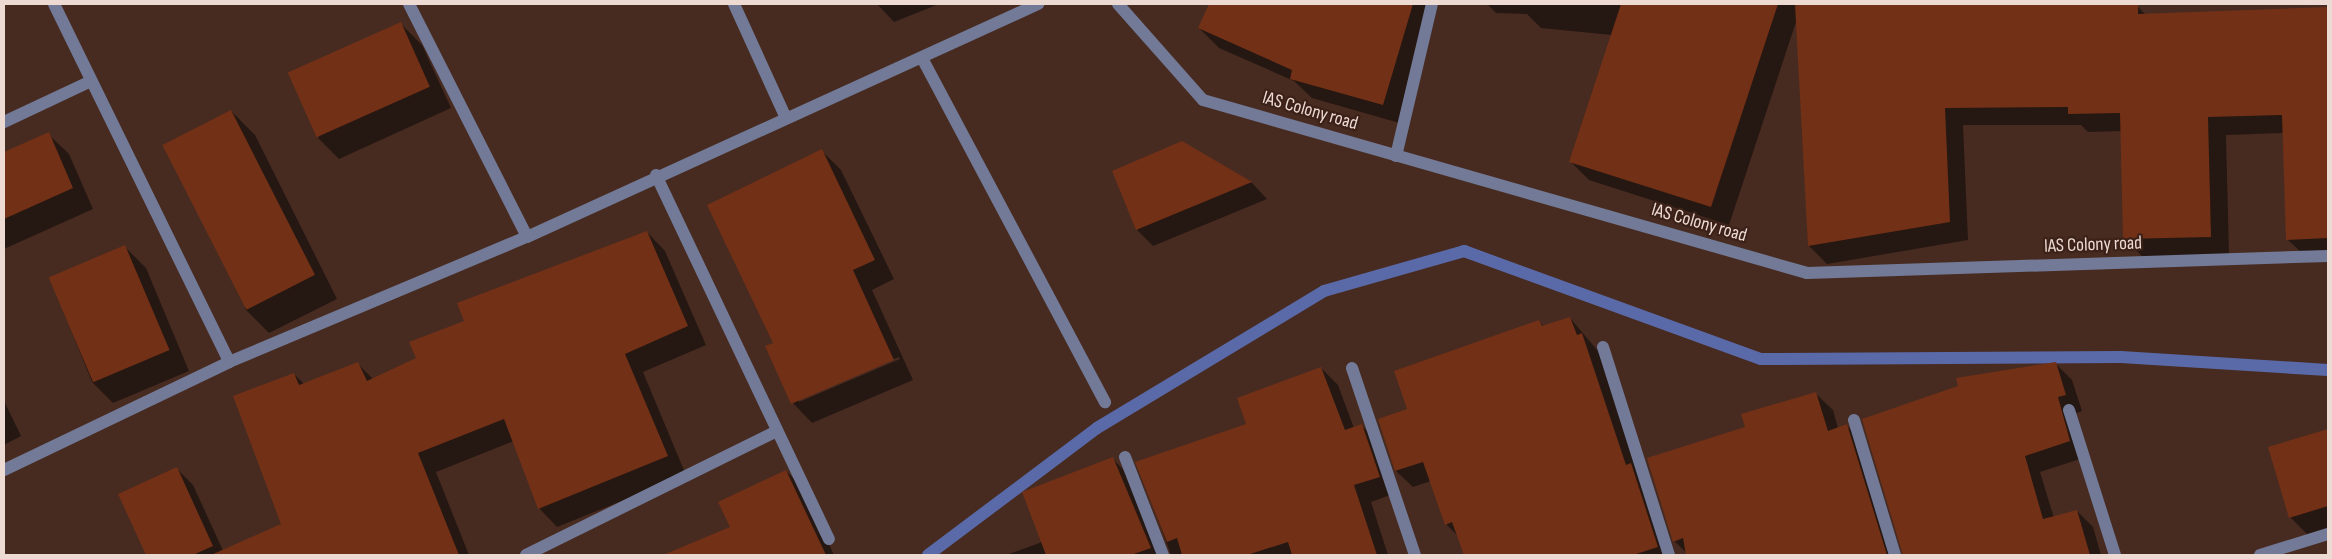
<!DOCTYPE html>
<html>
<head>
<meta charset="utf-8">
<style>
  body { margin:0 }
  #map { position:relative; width:2332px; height:559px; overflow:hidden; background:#472b21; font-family:"Sofia Sans Condensed",sans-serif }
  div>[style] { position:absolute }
  .shadow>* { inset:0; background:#0007 }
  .stream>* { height:12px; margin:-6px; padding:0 6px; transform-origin:6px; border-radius:6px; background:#5a6aa9 }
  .building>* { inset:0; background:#723016; transform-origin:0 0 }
  .minor>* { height:12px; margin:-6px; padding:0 6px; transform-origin:6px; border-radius:6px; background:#727a97 }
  span { translate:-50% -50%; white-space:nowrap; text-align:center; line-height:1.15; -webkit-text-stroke:4.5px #3c2118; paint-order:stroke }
  .street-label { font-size:19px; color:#ecdad3 }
  .frame { position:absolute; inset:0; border:5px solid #ecdad3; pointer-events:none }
</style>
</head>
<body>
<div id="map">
  <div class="shadow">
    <div style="clip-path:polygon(877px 4px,939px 4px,894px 22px)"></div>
    <div style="clip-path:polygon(1210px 4px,1438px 4px,1403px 124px,1312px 98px,1294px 81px,1219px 48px,1199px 28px)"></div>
    <div style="clip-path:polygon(1487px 4px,2063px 4px,2068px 8px,2137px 6px,2146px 15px,2327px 8px,2328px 4px,2328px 257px,2306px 257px,2287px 239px,2284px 133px,2226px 135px,2229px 255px,2143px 257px,2124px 239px,2122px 131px,2088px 132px,2081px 125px,1963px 125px,1968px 240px,1827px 264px,1809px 246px,1797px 19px,1729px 225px,1589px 180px,1571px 162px,1612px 35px,1541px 28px,1527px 14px,1496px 13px)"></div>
    <div style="clip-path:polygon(401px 24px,422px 45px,451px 108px,339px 159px,318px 138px)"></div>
    <div style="clip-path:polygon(231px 111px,255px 135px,337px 299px,269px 333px,245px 309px)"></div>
    <div style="clip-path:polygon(48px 134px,69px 154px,93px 209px,4px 249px,4px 153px)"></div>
    <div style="clip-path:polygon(1182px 143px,1252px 183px,1267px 199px,1153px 246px,1137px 230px)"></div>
    <div style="clip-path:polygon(evenodd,822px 151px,841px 170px,894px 279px,872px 290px,913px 380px,812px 423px,793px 403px,774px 343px,822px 151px,899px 357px,900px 359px,799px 402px,799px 399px,899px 357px)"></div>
    <div style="clip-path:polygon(647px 232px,665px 251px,706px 345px,643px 372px,686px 475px,557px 527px,539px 508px,514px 441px,436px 472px,469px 555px,237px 555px,234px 547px,283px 525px,294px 374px,304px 384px,358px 364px,374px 380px,417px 359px,466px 321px)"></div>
    <div style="clip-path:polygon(125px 247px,146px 268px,189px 371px,113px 403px,92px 382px,50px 278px)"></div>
    <div style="clip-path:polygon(1570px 318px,1598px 351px,1671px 555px,1466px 555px,1459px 537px,1446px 524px,1431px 481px,1413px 487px,1396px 471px,1379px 420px,1409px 410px,1539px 321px,1544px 327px)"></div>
    <div style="clip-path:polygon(2055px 363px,2072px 380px,2082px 411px,2074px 414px,2086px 457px,2040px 472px,2054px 518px,2077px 511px,2093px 527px,2101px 555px,1903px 555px)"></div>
    <div style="clip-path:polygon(1321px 368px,1338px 385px,1354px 428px,1362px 426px,1379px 443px,1396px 493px,1371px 502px,1388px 555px,1171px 555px,1137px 462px,1248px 425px)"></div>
    <div style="clip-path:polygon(1816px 394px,1833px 410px,1838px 428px,1846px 425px,1863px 442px,1897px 555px,1689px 555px,1674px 541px,1746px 427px)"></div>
    <div style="clip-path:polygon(4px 401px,21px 436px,4px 445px)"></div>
    <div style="clip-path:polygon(2328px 431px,2328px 528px,2307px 534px,2290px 517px,2269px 448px)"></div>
    <div style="clip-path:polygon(1113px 459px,1129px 476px,1163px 555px,1006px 555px,1042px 542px)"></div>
    <div style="clip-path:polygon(177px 469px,193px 485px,225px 555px,147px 555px,119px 494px)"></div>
    <div style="clip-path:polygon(786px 471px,802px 487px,834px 555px,666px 555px,732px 527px)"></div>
  </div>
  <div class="stream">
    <div style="left:928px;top:555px;width:211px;rotate:-36.9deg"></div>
    <div style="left:1097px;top:428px;width:265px;rotate:-31.1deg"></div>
    <div style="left:1324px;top:291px;width:146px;rotate:-15.9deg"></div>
    <div style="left:1464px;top:251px;width:316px;rotate:20deg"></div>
    <div style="left:1761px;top:359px;width:360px;rotate:-0.3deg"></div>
    <div style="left:2121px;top:357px;width:207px;rotate:3.6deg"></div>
  </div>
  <div class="building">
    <div style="clip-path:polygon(1209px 4px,1413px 4px,1383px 105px,1290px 79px,1292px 70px,1198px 28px)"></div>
    <div style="clip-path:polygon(1621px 4px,1778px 4px,1711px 207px,1569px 162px)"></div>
    <div style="clip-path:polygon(1795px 4px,2138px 5px,2138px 14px,2328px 7px,2328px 238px,2286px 240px,2282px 115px,2208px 117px,2211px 237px,2123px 239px,2120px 113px,2068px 114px,2068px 107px,1945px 108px,1950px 222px,1808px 246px)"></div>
    <div style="left:401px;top:22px;width:71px;height:124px;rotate:66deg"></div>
    <div style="left:231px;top:110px;width:185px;height:77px;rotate:63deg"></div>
    <div style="clip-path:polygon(49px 132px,73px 188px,4px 219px,4px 152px)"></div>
    <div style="clip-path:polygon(1182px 141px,1252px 182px,1136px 230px,1112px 171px)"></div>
    <div style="clip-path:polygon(822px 149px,875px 260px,853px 270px,894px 360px,791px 404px,765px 346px,773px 343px,707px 205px)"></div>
    <div style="clip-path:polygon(647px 231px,688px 326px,625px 354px,668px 456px,538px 509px,504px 419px,418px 453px,459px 555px,211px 555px,281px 524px,233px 396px,294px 373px,299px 385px,358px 362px,367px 381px,416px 358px,409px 342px,464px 321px,457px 303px)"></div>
    <div style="left:125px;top:245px;width:114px;height:83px;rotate:67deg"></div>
    <div style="clip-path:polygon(1570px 317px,1577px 335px,1582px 333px,1626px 465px,1631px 463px,1658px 547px,1633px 555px,1464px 555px,1452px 522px,1445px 525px,1423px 462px,1395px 471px,1378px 419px,1407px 409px,1394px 371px,1539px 320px,1542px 326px)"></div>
    <div style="clip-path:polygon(2056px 362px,2066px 395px,2058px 397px,2070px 441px,2025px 456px,2043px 519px,2077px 510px,2090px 555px,1903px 555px,1862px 419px,1958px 386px,1956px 378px)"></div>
    <div style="clip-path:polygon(1321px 367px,1345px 430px,1362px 424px,1380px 477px,1354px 485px,1377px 555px,1292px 555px,1288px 542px,1247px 555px,1182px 555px,1177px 538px,1167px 542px,1135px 462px,1246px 424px,1237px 398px)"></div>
    <div style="clip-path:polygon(1816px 392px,1828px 431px,1847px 424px,1887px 555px,1686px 555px,1683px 538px,1673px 542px,1647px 458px,1745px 427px,1741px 414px)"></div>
    <div style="clip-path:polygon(2328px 429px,2328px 506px,2289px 518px,2268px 447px)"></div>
    <div style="clip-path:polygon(1113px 457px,1151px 548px,1131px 555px,1046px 555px,1022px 492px)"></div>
    <div style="clip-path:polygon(177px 467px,213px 546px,193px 555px,146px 555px,118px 494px)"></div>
    <div style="clip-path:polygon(786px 470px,826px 555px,663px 555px,730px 527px,718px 502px)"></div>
  </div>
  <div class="minor">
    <div style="left:54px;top:4px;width:398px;rotate:63.9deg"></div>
    <div style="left:229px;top:362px;width:323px;rotate:-22.8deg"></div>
    <div style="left:527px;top:237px;width:562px;rotate:-24.51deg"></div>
    <div style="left:409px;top:4px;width:261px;rotate:63.1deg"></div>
    <div style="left:734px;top:4px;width:125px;rotate:65.5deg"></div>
    <div style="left:1118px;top:4px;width:128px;rotate:48.5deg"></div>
    <div style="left:1203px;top:100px;width:628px;rotate:15.98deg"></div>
    <div style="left:1807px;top:273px;width:521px;rotate:-1.87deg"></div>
    <div style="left:922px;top:58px;width:390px;rotate:62deg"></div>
    <div style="left:4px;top:122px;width:96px;rotate:-25.2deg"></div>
    <div style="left:1396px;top:156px;width:156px;rotate:-76.7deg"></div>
    <div style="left:656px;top:175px;width:403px;rotate:64.6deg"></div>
    <div style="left:1603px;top:347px;width:218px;rotate:72.4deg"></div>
    <div style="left:1352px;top:368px;width:197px;rotate:71.4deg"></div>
    <div style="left:2069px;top:410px;width:152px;rotate:72.4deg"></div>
    <div style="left:1854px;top:420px;width:141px;rotate:73.1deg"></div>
    <div style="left:1125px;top:457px;width:105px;rotate:68.8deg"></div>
    <div style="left:4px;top:470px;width:250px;rotate:-25.6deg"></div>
    <div style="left:526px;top:555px;width:278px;rotate:-26.3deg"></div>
    <div style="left:2260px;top:555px;width:71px;rotate:-17.2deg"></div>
  </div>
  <div class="street-label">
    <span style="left:1310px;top:111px;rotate:16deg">IAS Colony road</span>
    <span style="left:1699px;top:223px;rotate:16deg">IAS Colony road</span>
    <span style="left:2093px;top:245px;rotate:-2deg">IAS Colony road</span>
  </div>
  <div class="frame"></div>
</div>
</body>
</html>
